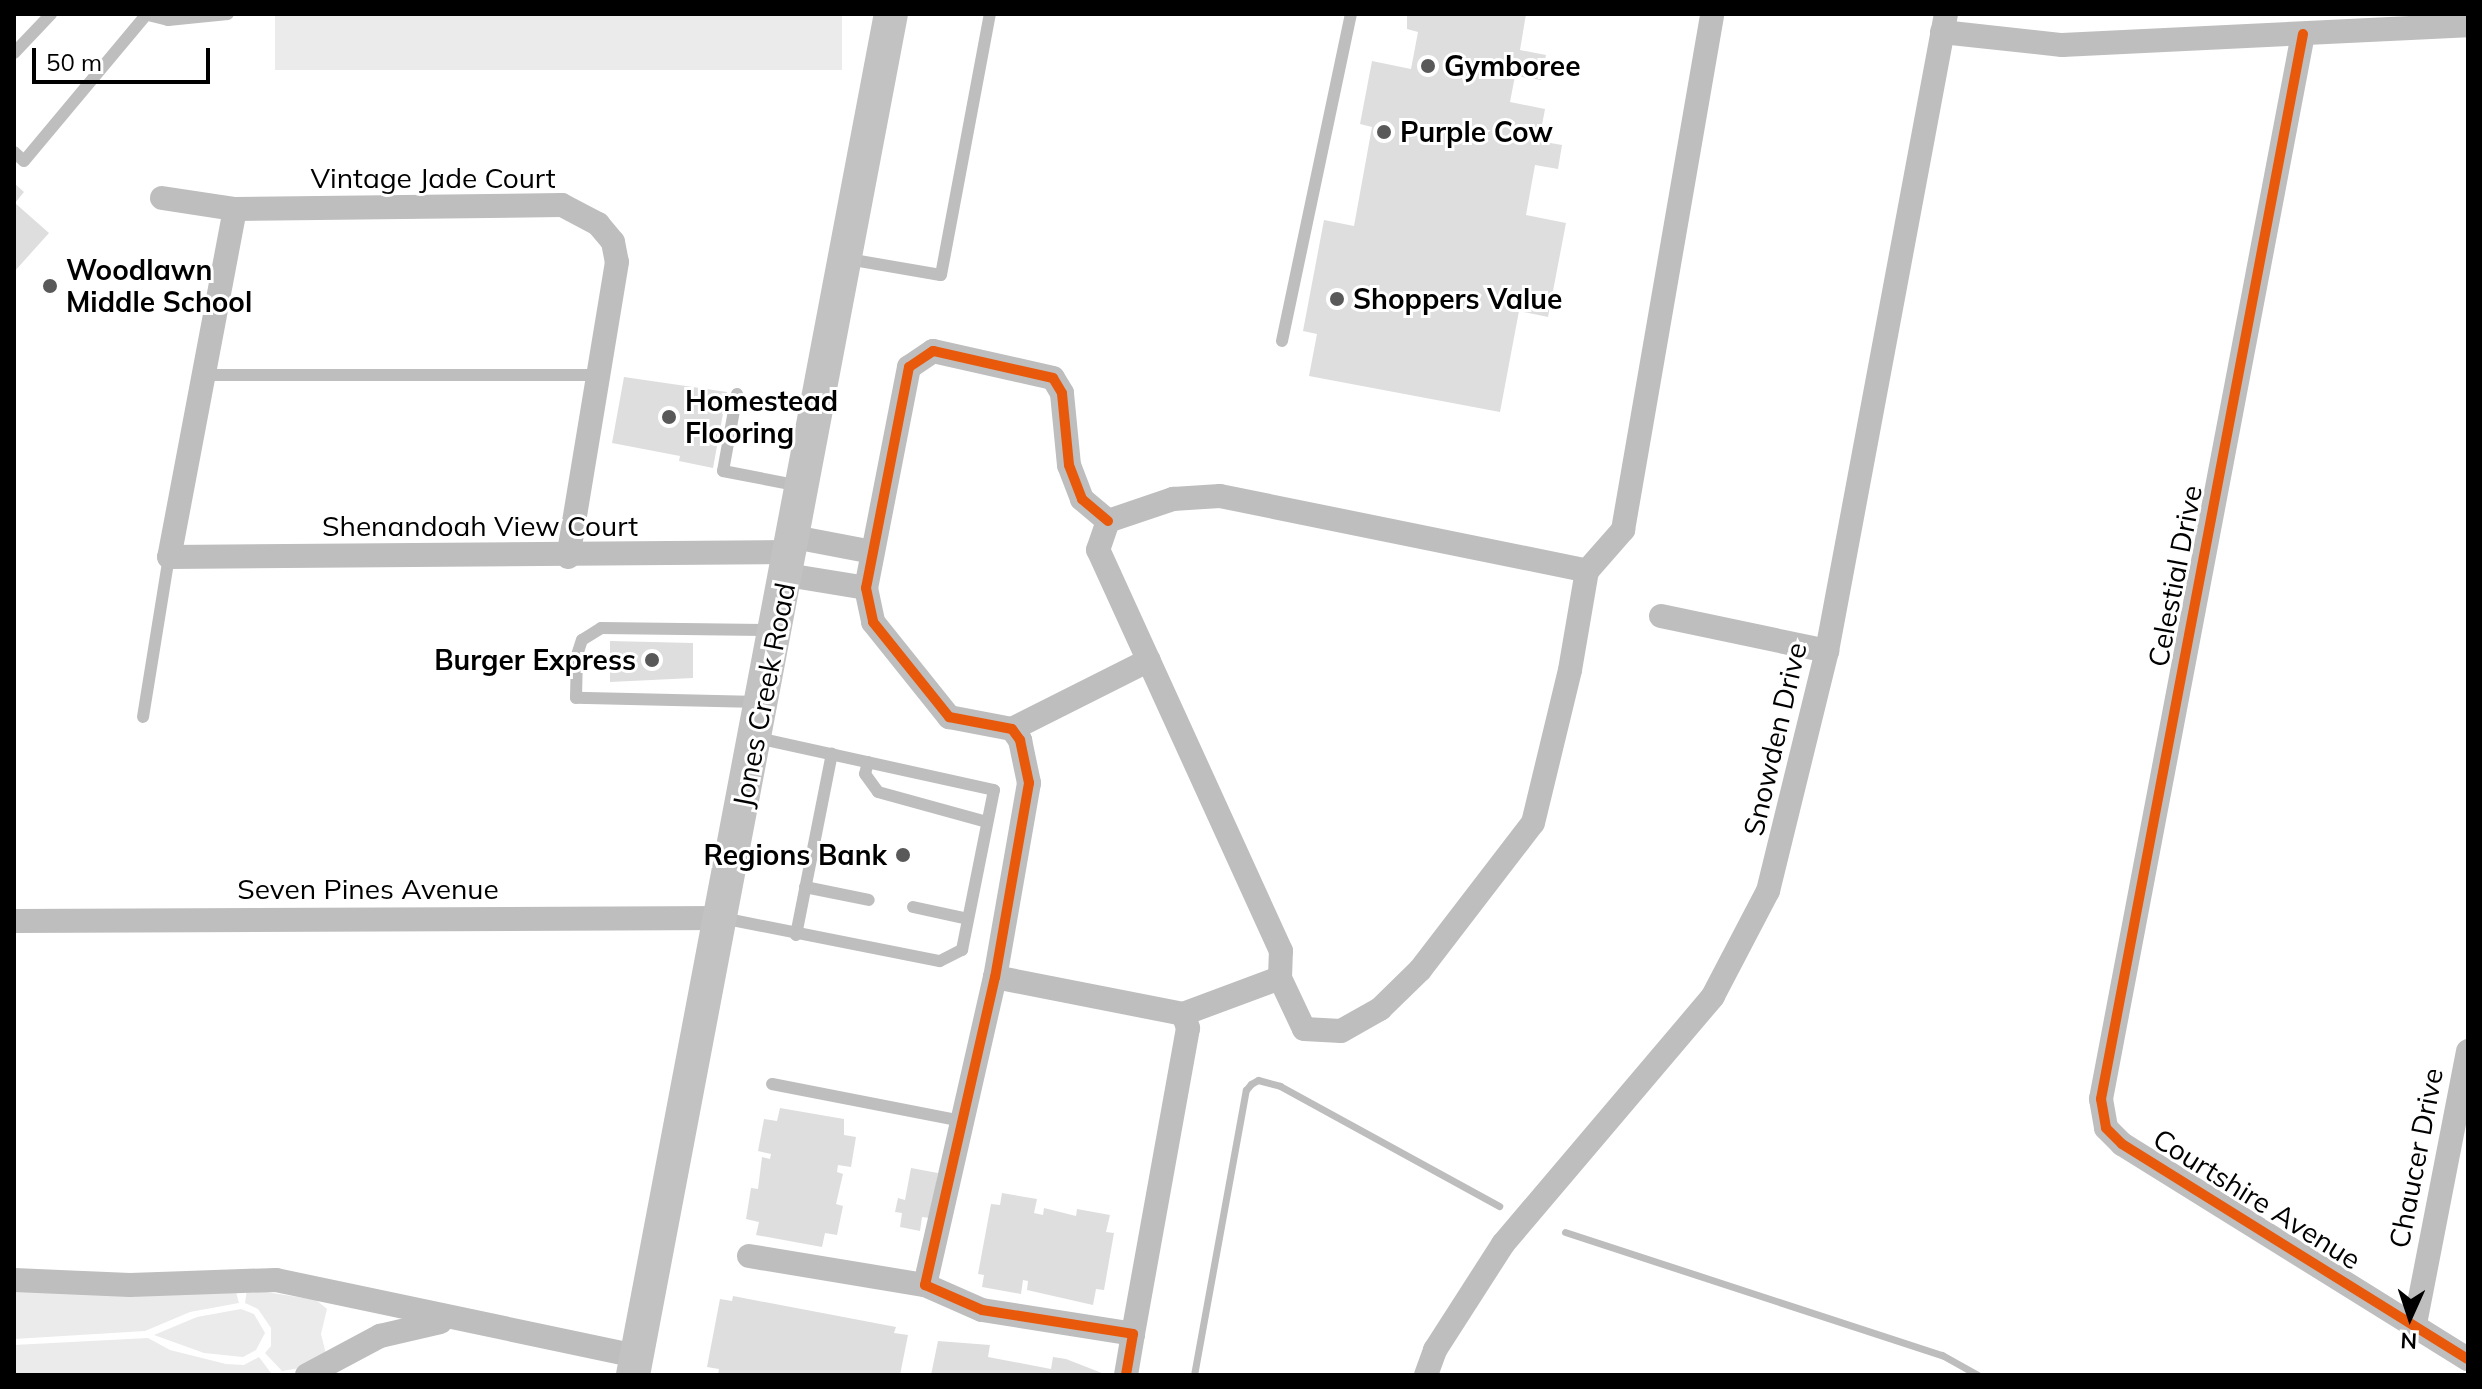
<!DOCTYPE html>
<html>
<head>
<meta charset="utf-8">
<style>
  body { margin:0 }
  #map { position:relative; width:2482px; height:1389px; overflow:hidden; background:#fff; font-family:Mulish,sans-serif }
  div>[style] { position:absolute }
  .green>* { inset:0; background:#ebebeb; transform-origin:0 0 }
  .stream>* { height:7px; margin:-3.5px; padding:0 3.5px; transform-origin:3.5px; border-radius:3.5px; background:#bdbdbd }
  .building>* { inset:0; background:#dedede }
  .lane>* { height:12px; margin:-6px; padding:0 6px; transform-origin:6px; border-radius:6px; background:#bebebe }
  .street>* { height:24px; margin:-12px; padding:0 12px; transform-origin:12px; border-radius:12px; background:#bebebe }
  .secondary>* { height:34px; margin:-17px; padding:0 17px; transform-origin:17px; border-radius:17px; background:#c2c2c2 }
  .cycleway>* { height:10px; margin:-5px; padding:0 5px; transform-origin:5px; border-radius:5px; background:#e8590c }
  .dots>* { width:22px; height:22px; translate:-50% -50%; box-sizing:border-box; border:4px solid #fff; border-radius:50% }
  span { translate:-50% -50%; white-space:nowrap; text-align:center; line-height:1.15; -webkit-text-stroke:6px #fff; paint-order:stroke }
  .poi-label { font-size:28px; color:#000; font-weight:700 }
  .left { translate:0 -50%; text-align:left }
  .right { translate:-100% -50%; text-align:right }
  .street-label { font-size:28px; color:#000 }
  .frame { position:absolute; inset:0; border:16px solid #000; pointer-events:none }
  .north { position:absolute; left:2370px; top:1277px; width:80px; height:80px; -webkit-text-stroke:6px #fff; paint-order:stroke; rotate:183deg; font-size:22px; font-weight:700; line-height:32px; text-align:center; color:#000 }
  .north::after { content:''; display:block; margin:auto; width:28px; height:36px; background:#000; clip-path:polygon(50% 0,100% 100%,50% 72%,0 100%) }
  .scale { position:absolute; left:32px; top:48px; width:178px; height:36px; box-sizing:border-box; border:4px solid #000; border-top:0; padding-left:10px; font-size:24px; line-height:28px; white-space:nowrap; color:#000; -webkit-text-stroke:6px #fff; paint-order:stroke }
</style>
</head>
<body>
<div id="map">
  <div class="green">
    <div style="left:275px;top:14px;width:567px;height:56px"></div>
    <div style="clip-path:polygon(235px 1288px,239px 1303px,190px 1312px,145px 1331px,14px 1339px,14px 1289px)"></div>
    <div style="clip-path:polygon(247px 1289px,316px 1300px,327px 1309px,321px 1334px,326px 1354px,306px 1367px,282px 1371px,265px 1353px,271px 1346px,271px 1328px,258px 1309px,245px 1303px)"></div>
    <div style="clip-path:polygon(241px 1309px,254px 1314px,265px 1333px,256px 1350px,243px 1357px,204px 1353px,154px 1335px,197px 1317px)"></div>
    <div style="clip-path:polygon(148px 1338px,170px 1350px,226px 1364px,244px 1365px,259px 1357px,271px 1373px,14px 1375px,14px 1345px)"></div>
  </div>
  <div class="stream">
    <div style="left:1565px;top:1232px;width:397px;rotate:18.1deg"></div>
    <div style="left:1942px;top:1355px;width:41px;rotate:29.1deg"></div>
    <div style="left:1194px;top:1375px;width:290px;rotate:-79.7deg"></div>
    <div style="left:1246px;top:1090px;width:8px;rotate:-50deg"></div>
    <div style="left:1251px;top:1084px;width:8px;rotate:-30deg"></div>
    <div style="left:1258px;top:1080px;width:23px;rotate:15deg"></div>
    <div style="left:1280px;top:1086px;width:250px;rotate:28.7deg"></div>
  </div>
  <div class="building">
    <div style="clip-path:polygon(1407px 14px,1526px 14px,1520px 50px,1546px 55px,1541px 80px,1515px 76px,1510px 102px,1545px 109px,1539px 141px,1562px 145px,1558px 169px,1535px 165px,1526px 215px,1566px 223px,1548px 317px,1519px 311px,1500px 412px,1309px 376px,1317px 334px,1303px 331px,1324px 220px,1354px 226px,1372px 127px,1360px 124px,1372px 61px,1411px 69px,1418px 32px,1407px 29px)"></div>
    <div style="clip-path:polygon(14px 183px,24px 192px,15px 203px,49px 233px,14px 272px)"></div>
    <div style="clip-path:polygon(624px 377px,727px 392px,713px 468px,679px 461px,680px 456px,612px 443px)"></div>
    <div style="clip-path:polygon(610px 641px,693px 643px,693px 678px,610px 682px)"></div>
    <div style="clip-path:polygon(780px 1108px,844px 1119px,844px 1135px,856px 1137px,851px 1167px,838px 1165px,837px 1172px,843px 1174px,836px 1204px,843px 1206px,837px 1235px,825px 1233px,822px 1247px,756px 1235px,759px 1222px,746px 1219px,751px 1188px,758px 1189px,762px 1157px,770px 1159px,771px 1154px,758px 1151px,764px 1119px,777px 1121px)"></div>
    <div style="clip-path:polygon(911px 1168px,938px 1173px,930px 1218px,922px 1217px,920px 1231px,900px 1227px,902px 1213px,895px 1212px,898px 1198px,905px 1200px)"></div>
    <div style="clip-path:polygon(1002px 1193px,1037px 1199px,1034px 1213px,1043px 1215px,1044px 1208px,1076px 1216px,1077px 1209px,1110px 1215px,1106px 1232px,1114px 1233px,1104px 1290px,1096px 1289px,1093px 1305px,1027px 1290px,1028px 1281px,1023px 1280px,1021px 1294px,982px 1287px,984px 1275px,978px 1274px,991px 1204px,1000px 1205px)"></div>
    <div style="clip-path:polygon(733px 1296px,896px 1327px,894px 1333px,908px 1335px,900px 1375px,718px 1374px,719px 1369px,707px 1367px,720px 1299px,732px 1301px)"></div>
    <div style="clip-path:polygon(938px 1341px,990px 1345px,988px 1357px,1051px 1369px,1053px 1357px,1066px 1359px,1107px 1375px,931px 1375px)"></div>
  </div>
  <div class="lane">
    <div style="left:144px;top:14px;width:25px;rotate:14deg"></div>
    <div style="left:168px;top:20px;width:60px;rotate:-5.7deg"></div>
    <div style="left:14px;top:53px;width:54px;rotate:-46.5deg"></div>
    <div style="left:14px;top:152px;width:13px;rotate:42deg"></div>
    <div style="left:24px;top:161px;width:192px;rotate:-50.1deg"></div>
    <div style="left:848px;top:259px;width:94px;rotate:9.8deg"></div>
    <div style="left:941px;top:275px;width:266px;rotate:-79.4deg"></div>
    <div style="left:1282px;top:341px;width:334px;rotate:-78.1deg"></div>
    <div style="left:205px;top:375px;width:397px"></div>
    <div style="left:737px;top:394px;width:78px;rotate:100.3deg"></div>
    <div style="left:723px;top:471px;width:78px;rotate:11deg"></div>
    <div style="left:759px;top:702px;width:183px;rotate:-178.7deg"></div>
    <div style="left:576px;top:698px;width:43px;rotate:-88.7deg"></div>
    <div style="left:577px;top:655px;width:16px;rotate:-72deg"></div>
    <div style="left:582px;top:640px;width:22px;rotate:-32deg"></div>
    <div style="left:601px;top:628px;width:173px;rotate:0.7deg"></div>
    <div style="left:143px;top:717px;width:162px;rotate:-80.8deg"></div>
    <div style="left:868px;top:762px;width:12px;rotate:104deg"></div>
    <div style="left:865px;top:774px;width:22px;rotate:54deg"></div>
    <div style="left:878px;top:792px;width:113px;rotate:15.4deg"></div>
    <div style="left:805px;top:887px;width:65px;rotate:11.5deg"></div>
    <div style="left:913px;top:907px;width:56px;rotate:12.3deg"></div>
    <div style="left:722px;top:918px;width:222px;rotate:11.2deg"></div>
    <div style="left:940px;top:961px;width:25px;rotate:-27deg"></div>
    <div style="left:962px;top:950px;width:163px;rotate:-78.7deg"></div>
    <div style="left:994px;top:790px;width:243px;rotate:-167.6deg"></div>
    <div style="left:796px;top:935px;width:185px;rotate:-78.8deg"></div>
    <div style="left:772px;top:1084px;width:194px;rotate:11deg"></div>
  </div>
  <div class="street">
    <div style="left:1942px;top:32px;width:121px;rotate:6.2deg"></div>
    <div style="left:2062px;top:45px;width:406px;rotate:-2.8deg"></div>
    <div style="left:2303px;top:34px;width:1084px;rotate:100.74deg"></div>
    <div style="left:2101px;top:1099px;width:29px;rotate:80deg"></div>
    <div style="left:2106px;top:1128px;width:23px;rotate:45deg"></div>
    <div style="left:2122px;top:1144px;width:407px;rotate:31.9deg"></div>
    <div style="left:162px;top:198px;width:74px;rotate:8.6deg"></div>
    <div style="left:235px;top:209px;width:327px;rotate:-0.7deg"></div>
    <div style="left:562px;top:205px;width:41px;rotate:27.8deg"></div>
    <div style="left:598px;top:224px;width:23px;rotate:50deg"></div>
    <div style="left:613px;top:242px;width:20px;rotate:79deg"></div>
    <div style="left:617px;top:262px;width:299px;rotate:99.4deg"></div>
    <div style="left:235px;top:209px;width:354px;rotate:100.7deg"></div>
    <div style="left:169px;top:557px;width:622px;rotate:-0.46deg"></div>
    <div style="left:1108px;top:521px;width:34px;rotate:-140deg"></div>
    <div style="left:1082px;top:499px;width:36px;rotate:-111deg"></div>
    <div style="left:1069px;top:465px;width:72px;rotate:-95.6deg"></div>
    <div style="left:1062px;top:393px;width:17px;rotate:-121deg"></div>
    <div style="left:1053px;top:378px;width:123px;rotate:-167.3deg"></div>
    <div style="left:933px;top:351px;width:29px;rotate:146deg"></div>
    <div style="left:909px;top:367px;width:225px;rotate:101deg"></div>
    <div style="left:866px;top:588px;width:35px;rotate:78deg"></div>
    <div style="left:873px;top:622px;width:122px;rotate:51.3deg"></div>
    <div style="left:949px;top:717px;width:64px;rotate:10.8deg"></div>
    <div style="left:1012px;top:729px;width:14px;rotate:54deg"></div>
    <div style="left:1020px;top:740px;width:44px;rotate:78.2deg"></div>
    <div style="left:1029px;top:783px;width:197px;rotate:99.9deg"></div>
    <div style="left:995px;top:977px;width:316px;rotate:102.8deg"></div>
    <div style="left:925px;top:1285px;width:62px;rotate:23.7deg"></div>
    <div style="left:982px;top:1310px;width:153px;rotate:9deg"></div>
    <div style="left:1133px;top:1334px;width:42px;rotate:99.7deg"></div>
    <div style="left:794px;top:537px;width:80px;rotate:10.8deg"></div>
    <div style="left:787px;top:575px;width:80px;rotate:9.3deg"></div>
    <div style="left:1661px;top:616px;width:170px;rotate:11.9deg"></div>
    <div style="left:1012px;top:729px;width:153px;rotate:-26.7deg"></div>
    <div style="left:14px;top:921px;width:708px;rotate:-0.24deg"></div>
    <div style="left:995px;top:977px;width:192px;rotate:11.1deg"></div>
    <div style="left:1183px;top:1014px;width:15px;rotate:70deg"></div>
    <div style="left:1188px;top:1028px;width:311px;rotate:100.2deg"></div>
    <div style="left:1280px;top:978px;width:27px;rotate:-88deg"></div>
    <div style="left:1281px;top:951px;width:441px;rotate:-114.5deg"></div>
    <div style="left:1098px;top:550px;width:31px;rotate:-71deg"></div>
    <div style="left:1108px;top:521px;width:69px;rotate:-18.7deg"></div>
    <div style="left:1173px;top:499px;width:47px;rotate:-3.7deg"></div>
    <div style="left:1220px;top:496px;width:375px;rotate:11.5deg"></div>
    <div style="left:1183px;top:1014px;width:103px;rotate:-20.4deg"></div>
    <div style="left:1280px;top:978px;width:56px;rotate:64.8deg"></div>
    <div style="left:1304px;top:1029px;width:37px;rotate:3deg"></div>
    <div style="left:1341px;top:1031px;width:45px;rotate:-29.4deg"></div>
    <div style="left:1380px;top:1009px;width:56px;rotate:-44.3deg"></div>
    <div style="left:1420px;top:970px;width:185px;rotate:-52.5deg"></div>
    <div style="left:1533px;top:823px;width:157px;rotate:-76.4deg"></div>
    <div style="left:1570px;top:670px;width:100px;rotate:-80.3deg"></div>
    <div style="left:1587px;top:571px;width:55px;rotate:-48.7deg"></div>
    <div style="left:1623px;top:530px;width:522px;rotate:-80.18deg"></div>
    <div style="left:749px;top:1256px;width:178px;rotate:9.4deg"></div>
    <div style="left:14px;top:1280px;width:116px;rotate:2.5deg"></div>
    <div style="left:130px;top:1285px;width:146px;rotate:-2deg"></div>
    <div style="left:276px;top:1280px;width:368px;rotate:11.9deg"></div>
    <div style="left:2415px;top:1324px;width:278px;rotate:-79deg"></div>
    <div style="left:307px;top:1375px;width:83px;rotate:-28.1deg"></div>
    <div style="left:380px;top:1336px;width:62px;rotate:-13.1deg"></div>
    <div style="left:1426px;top:1375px;width:27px;rotate:-70deg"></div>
    <div style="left:1435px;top:1350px;width:126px;rotate:-57.3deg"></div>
    <div style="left:1503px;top:1244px;width:325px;rotate:-49.7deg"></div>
    <div style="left:1713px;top:996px;width:119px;rotate:-62.4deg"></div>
    <div style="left:1768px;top:891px;width:247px;rotate:-76.2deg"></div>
    <div style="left:1827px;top:651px;width:648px;rotate:-79.42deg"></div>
  </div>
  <div class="secondary">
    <div style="left:633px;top:1375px;width:1385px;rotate:-79.27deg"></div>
  </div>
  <div class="cycleway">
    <div style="left:2303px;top:34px;width:1084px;rotate:100.74deg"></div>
    <div style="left:2101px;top:1099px;width:29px;rotate:80deg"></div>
    <div style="left:2106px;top:1128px;width:23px;rotate:45deg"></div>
    <div style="left:2122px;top:1144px;width:407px;rotate:31.9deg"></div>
    <div style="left:1108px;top:521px;width:34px;rotate:-140deg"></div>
    <div style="left:1082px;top:499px;width:36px;rotate:-111deg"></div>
    <div style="left:1069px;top:465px;width:72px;rotate:-95.6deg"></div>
    <div style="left:1062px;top:393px;width:17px;rotate:-121deg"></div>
    <div style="left:1053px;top:378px;width:123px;rotate:-167.3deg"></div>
    <div style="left:933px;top:351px;width:29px;rotate:146deg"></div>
    <div style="left:909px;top:367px;width:225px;rotate:101deg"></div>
    <div style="left:866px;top:588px;width:35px;rotate:78deg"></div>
    <div style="left:873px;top:622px;width:122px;rotate:51.3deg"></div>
    <div style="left:949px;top:717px;width:64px;rotate:10.8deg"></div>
    <div style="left:1012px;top:729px;width:14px;rotate:54deg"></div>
    <div style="left:1020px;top:740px;width:44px;rotate:78.2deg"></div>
    <div style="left:1029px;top:783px;width:197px;rotate:99.9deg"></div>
    <div style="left:995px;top:977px;width:316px;rotate:102.8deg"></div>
    <div style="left:925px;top:1285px;width:62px;rotate:23.7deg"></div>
    <div style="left:982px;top:1310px;width:153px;rotate:9deg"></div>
    <div style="left:1133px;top:1334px;width:42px;rotate:99.7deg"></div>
  </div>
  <div class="dots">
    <div style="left:1428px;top:66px;background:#595959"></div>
    <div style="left:1384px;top:132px;background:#595959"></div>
    <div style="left:50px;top:286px;background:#595959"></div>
    <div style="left:1337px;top:299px;background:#595959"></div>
    <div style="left:669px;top:417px;background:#595959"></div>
    <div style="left:652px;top:660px;background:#595959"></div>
    <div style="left:903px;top:855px;background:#595959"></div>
  </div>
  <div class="poi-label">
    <span class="left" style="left:1444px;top:66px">Gymboree</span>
    <span class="left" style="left:1400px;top:132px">Purple Cow</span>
    <span class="left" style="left:66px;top:286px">Woodlawn<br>Middle School</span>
    <span class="left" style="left:1353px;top:299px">Shoppers Value</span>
    <span class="left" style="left:685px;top:417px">Homestead<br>Flooring</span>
    <span class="right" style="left:636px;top:660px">Burger Express</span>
    <span class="right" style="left:887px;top:855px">Regions Bank</span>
  </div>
  <div class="street-label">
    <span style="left:433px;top:178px">Vintage Jade Court</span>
    <span style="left:480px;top:526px">Shenandoah View Court</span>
    <span style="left:2175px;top:576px;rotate:-79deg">Celestial Drive</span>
    <span style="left:764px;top:695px;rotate:-79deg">Jones Creek Road</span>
    <span style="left:1775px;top:739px;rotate:-77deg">Snowden Drive</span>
    <span style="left:368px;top:889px">Seven Pines Avenue</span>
    <span style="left:2416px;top:1158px;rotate:-79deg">Chaucer Drive</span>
    <span style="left:2257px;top:1199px;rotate:32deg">Courtshire Avenue</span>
  </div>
  <div class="frame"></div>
  <div class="north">N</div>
  <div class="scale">50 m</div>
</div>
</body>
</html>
